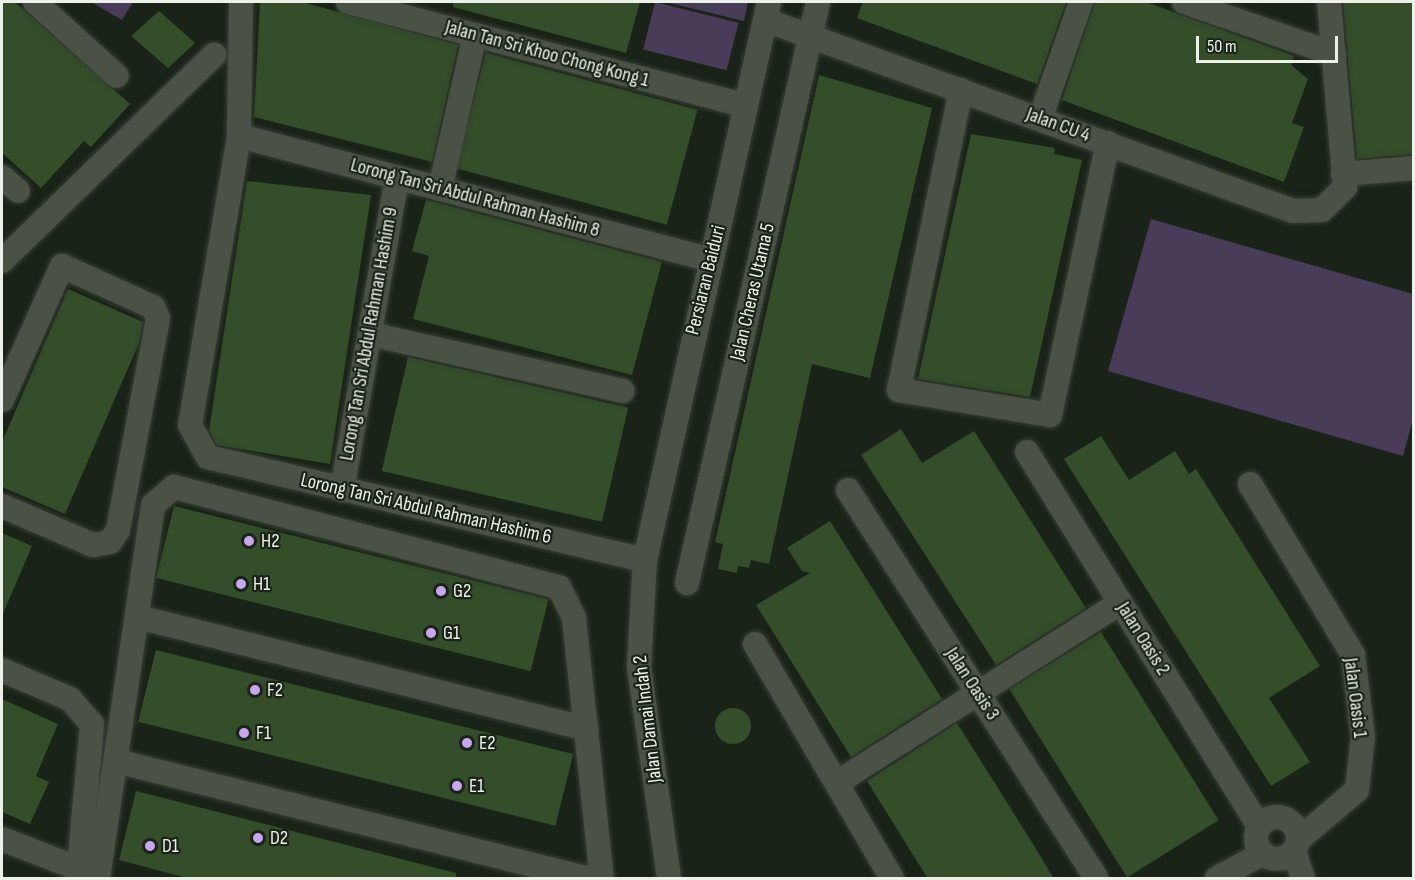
<!DOCTYPE html>
<html>
<head>
<meta charset="utf-8">
<style>
  body { margin:0 }
  #map { position:relative; width:1415px; height:880px; overflow:hidden; background:#1a2317; font-family:"Sofia Sans Condensed",sans-serif }
  div>[style] { position:absolute }
  .green>* { inset:0; background:#493c59; transform-origin:0 0 }
  .building>* { inset:0; background:#334e28; transform-origin:0 0 }
  .round { border-radius:50% }
  .roads { filter:drop-shadow(0 0 2px #383f36) drop-shadow(0 0 2px #383f36) }
  .minor>* { height:24px; margin:-12px; padding:0 12px; transform-origin:12px; border-radius:12px; background:#495245 }
  .minor>.ring { margin:-12px; padding:0; box-sizing:content-box; background:none; border:24px solid #495245; border-radius:50% }
  .dots>* { width:16px; height:16px; translate:-50% -50%; box-sizing:border-box; border:3px solid #1a2317; border-radius:50% }
  span { translate:-50% -50%; white-space:nowrap; text-align:center; line-height:1.15; -webkit-text-stroke:4.5px #1a2317; paint-order:stroke }
  .street-label { font-size:20px; color:#ecf2e9 }
  .poi-label { font-size:20px; color:#ecf2e9 }
  .left { translate:0 -50%; text-align:left }
  .frame { position:absolute; inset:0; border:3px solid #ecf2e9; pointer-events:none }
  .scale { position:absolute; left:1196px; top:36px; width:142px; height:27px; box-sizing:border-box; border:3px solid #ecf2e9; border-top:0; padding-left:8px; font-size:18px; line-height:21px; white-space:nowrap; color:#ecf2e9; -webkit-text-stroke:4px #1a2317; paint-order:stroke }
</style>
</head>
<body>
<div id="map">
  <div class="green">
    <div style="clip-path:polygon(91px 2px,133px 2px,122px 20px)"></div>
    <div style="left:655px;top:2px;width:86px;height:49px;rotate:14deg"></div>
    <div style="clip-path:polygon(665px 2px,748px 2px,744px 21px)"></div>
    <div style="clip-path:polygon(1151px 219px,1413px 294px,1413px 419px,1403px 456px,1108px 371px)"></div>
  </div>
  <div class="building">
    <div style="clip-path:polygon(2px 2px,15px 2px,130px 104px,91px 147px,84px 141px,41px 188px,2px 153px)"></div>
    <div style="clip-path:polygon(260px 2px,302px 2px,458px 45px,432px 162px,254px 117px)"></div>
    <div style="clip-path:polygon(453px 2px,640px 2px,626px 53px,453px 7px)"></div>
    <div style="clip-path:polygon(863px 2px,1066px 2px,1037px 84px,857px 18px)"></div>
    <div style="clip-path:polygon(1095px 2px,1146px 2px,1294px 56px,1291px 65px,1308px 79px,1292px 123px,1304px 127px,1284px 182px,1062px 100px)"></div>
    <div style="clip-path:polygon(1343px 2px,1413px 2px,1413px 154px,1357px 159px)"></div>
    <div style="clip-path:polygon(159px 11px,195px 43px,168px 68px,131px 36px)"></div>
    <div style="left:486px;top:53px;width:219px;height:119px;rotate:15deg"></div>
    <div style="clip-path:polygon(819px 75px,932px 108px,870px 378px,812px 364px,769px 564px,751px 560px,749px 568px,738px 566px,737px 573px,718px 569px,723px 544px,715px 542px)"></div>
    <div style="clip-path:polygon(971px 134px,1055px 148px,1054px 154px,1082px 160px,1030px 397px,918px 379px)"></div>
    <div style="clip-path:polygon(247px 181px,371px 195px,330px 464px,217px 445px,209px 430px)"></div>
    <div style="clip-path:polygon(426px 200px,662px 262px,632px 375px,413px 319px,429px 256px,412px 251px)"></div>
    <div style="clip-path:polygon(68px 289px,143px 322px,139px 343px,65px 514px,2px 487px,2px 442px)"></div>
    <div style="left:408px;top:357px;width:226px;height:117px;rotate:13deg"></div>
    <div style="clip-path:polygon(901px 429px,922px 463px,974px 431px,1086px 608px,996px 665px,861px 455px)"></div>
    <div style="clip-path:polygon(1101px 436px,1129px 480px,1175px 451px,1189px 474px,1196px 469px,1320px 666px,1269px 698px,1310px 762px,1271px 786px,1064px 459px)"></div>
    <div style="left:174px;top:506px;width:386px;height:74px;rotate:14deg"></div>
    <div style="clip-path:polygon(830px 521px,942px 699px,851px 757px,756px 605px,810px 573px,802px 571px,787px 548px)"></div>
    <div style="clip-path:polygon(2px 533px,32px 546px,2px 616px)"></div>
    <div style="left:1101px;top:632px;width:222px;height:108px;rotate:58deg"></div>
    <div style="left:156px;top:650px;width:430px;height:74px;rotate:14deg"></div>
    <div style="clip-path:polygon(2px 699px,58px 724px,36px 776px,49px 782px,30px 824px,2px 812px)"></div>
    <div class="round" style="left:715px;top:708px;width:36px;height:36px"></div>
    <div style="clip-path:polygon(957px 723px,1033px 844px,1054px 879px,928px 879px,867px 781px)"></div>
    <div style="clip-path:polygon(136px 791px,456px 873px,456px 879px,191px 879px,119px 860px)"></div>
  </div>
  <div class="roads">
    <div class="minor">
      <div style="left:35px;top:2px;width:110px;rotate:42.1deg"></div>
      <div style="left:241px;top:2px;width:134px;rotate:90.9deg"></div>
      <div style="left:239px;top:136px;width:293px;rotate:99.6deg"></div>
      <div style="left:190px;top:425px;width:37px;rotate:61deg"></div>
      <div style="left:208px;top:457px;width:449px;rotate:13.3deg"></div>
      <div style="left:348px;top:2px;width:411px;rotate:14.6deg"></div>
      <div style="left:1184px;top:2px;width:159px;rotate:19.1deg"></div>
      <div style="left:765px;top:20px;width:561px;rotate:19.89deg"></div>
      <div style="left:1293px;top:211px;width:29px;rotate:-2deg"></div>
      <div style="left:1322px;top:210px;width:33px;rotate:-45deg"></div>
      <div style="left:1345px;top:187px;width:186px;rotate:-94.9deg"></div>
      <div style="left:961px;top:90px;width:306px;rotate:101.7deg"></div>
      <div style="left:899px;top:390px;width:153px;rotate:9.4deg"></div>
      <div style="left:1050px;top:415px;width:278px;rotate:-78deg"></div>
      <div style="left:1040px;top:119px;width:124px;rotate:-70.7deg"></div>
      <div style="left:239px;top:136px;width:488px;rotate:14.7deg"></div>
      <div style="left:1343px;top:174px;width:71px;rotate:-4.8deg"></div>
      <div style="left:2px;top:177px;width:21px;rotate:41deg"></div>
      <div style="left:440px;top:189px;width:158px;rotate:-77.2deg"></div>
      <div style="left:2px;top:261px;width:296px;rotate:-44.2deg"></div>
      <div style="left:370px;top:334px;width:259px;rotate:12.7deg"></div>
      <div style="left:2px;top:400px;width:147px;rotate:-65.9deg"></div>
      <div style="left:62px;top:266px;width:100px;rotate:24.3deg"></div>
      <div style="left:153px;top:307px;width:12px;rotate:66deg"></div>
      <div style="left:158px;top:318px;width:216px;rotate:100.7deg"></div>
      <div style="left:118px;top:530px;width:14px;rotate:124deg"></div>
      <div style="left:110px;top:542px;width:17px;rotate:170deg"></div>
      <div style="left:93px;top:545px;width:99px;rotate:-156.8deg"></div>
      <div style="left:1027px;top:452px;width:440px;rotate:58.2deg"></div>
      <div style="left:1250px;top:484px;width:200px;rotate:58.9deg"></div>
      <div style="left:1353px;top:655px;width:82px;rotate:83deg"></div>
      <div style="left:1363px;top:736px;width:54px;rotate:96.3deg"></div>
      <div style="left:1357px;top:790px;width:77px;rotate:139.7deg"></div>
      <div style="left:342px;top:490px;width:317px;rotate:-80deg"></div>
      <div style="left:848px;top:490px;width:460px;rotate:57.4deg"></div>
      <div style="left:687px;top:583px;width:596px;rotate:-77.29deg"></div>
      <div style="left:138px;top:617px;width:462px;rotate:14deg"></div>
      <div style="left:755px;top:644px;width:271px;rotate:59.7deg"></div>
      <div style="left:2px;top:670px;width:74px;rotate:23.1deg"></div>
      <div style="left:70px;top:699px;width:33px;rotate:49deg"></div>
      <div style="left:92px;top:724px;width:155px;rotate:95.2deg"></div>
      <div style="left:116px;top:761px;width:483px;rotate:14deg"></div>
      <div style="left:838px;top:782px;width:334px;rotate:-32.4deg"></div>
      <div class="ring" style="left:1256px;top:817px;width:18px;height:18px"></div>
      <div style="left:2px;top:839px;width:83px;rotate:21.3deg"></div>
      <div style="left:1294px;top:851px;width:28px;rotate:72deg"></div>
      <div style="left:98px;top:878px;width:377px;rotate:-81.6deg"></div>
      <div style="left:153px;top:505px;width:28px;rotate:-41deg"></div>
      <div style="left:174px;top:487px;width:398px;rotate:14.6deg"></div>
      <div style="left:559px;top:587px;width:34px;rotate:64deg"></div>
      <div style="left:574px;top:618px;width:262px;rotate:83.9deg"></div>
      <div style="left:669px;top:878px;width:214px;rotate:-98.1deg"></div>
      <div style="left:639px;top:666px;width:106px;rotate:-86.8deg"></div>
      <div style="left:645px;top:560px;width:572px;rotate:-77.47deg"></div>
      <div style="left:1217px;top:878px;width:51px;rotate:-28.1deg"></div>
    </div>
  </div>
  <div class="dots">
    <div style="left:249px;top:541px;background:#c7a6ef"></div>
    <div style="left:241px;top:584px;background:#c7a6ef"></div>
    <div style="left:441px;top:591px;background:#c7a6ef"></div>
    <div style="left:431px;top:633px;background:#c7a6ef"></div>
    <div style="left:255px;top:690px;background:#c7a6ef"></div>
    <div style="left:244px;top:733px;background:#c7a6ef"></div>
    <div style="left:467px;top:743px;background:#c7a6ef"></div>
    <div style="left:457px;top:786px;background:#c7a6ef"></div>
    <div style="left:258px;top:838px;background:#c7a6ef"></div>
    <div style="left:150px;top:846px;background:#c7a6ef"></div>
  </div>
  <div class="street-label">
    <span style="left:547px;top:54px;rotate:15deg">Jalan Tan Sri Khoo Chong Kong 1</span>
    <span style="left:1058px;top:125px;rotate:20deg">Jalan CU 4</span>
    <span style="left:475px;top:198px;rotate:15deg">Lorong Tan Sri Abdul Rahman Hashim 8</span>
    <span style="left:706px;top:280px;rotate:-76deg">Persiaran Baiduri</span>
    <span style="left:753px;top:292px;rotate:-77deg">Jalan Cheras Utama 5</span>
    <span style="left:369px;top:334px;rotate:-80deg">Lorong Tan Sri Abdul Rahman Hashim 9</span>
    <span style="left:426px;top:509px;rotate:13deg">Lorong Tan Sri Abdul Rahman Hashim 6</span>
    <span style="left:1143px;top:639px;rotate:58deg">Jalan Oasis 2</span>
    <span style="left:972px;top:684px;rotate:57deg">Jalan Oasis 3</span>
    <span style="left:1355px;top:698px;rotate:83deg">Jalan Oasis 1</span>
    <span style="left:648px;top:719px;rotate:-97deg">Jalan Damai Indah 2</span>
  </div>
  <div class="poi-label">
    <span class="left" style="left:261px;top:541px">H2</span>
    <span class="left" style="left:253px;top:584px">H1</span>
    <span class="left" style="left:453px;top:591px">G2</span>
    <span class="left" style="left:443px;top:633px">G1</span>
    <span class="left" style="left:267px;top:690px">F2</span>
    <span class="left" style="left:256px;top:733px">F1</span>
    <span class="left" style="left:479px;top:743px">E2</span>
    <span class="left" style="left:469px;top:786px">E1</span>
    <span class="left" style="left:270px;top:838px">D2</span>
    <span class="left" style="left:162px;top:846px">D1</span>
  </div>
  <div class="frame"></div>
  <div class="scale">50 m</div>
</div>
</body>
</html>
